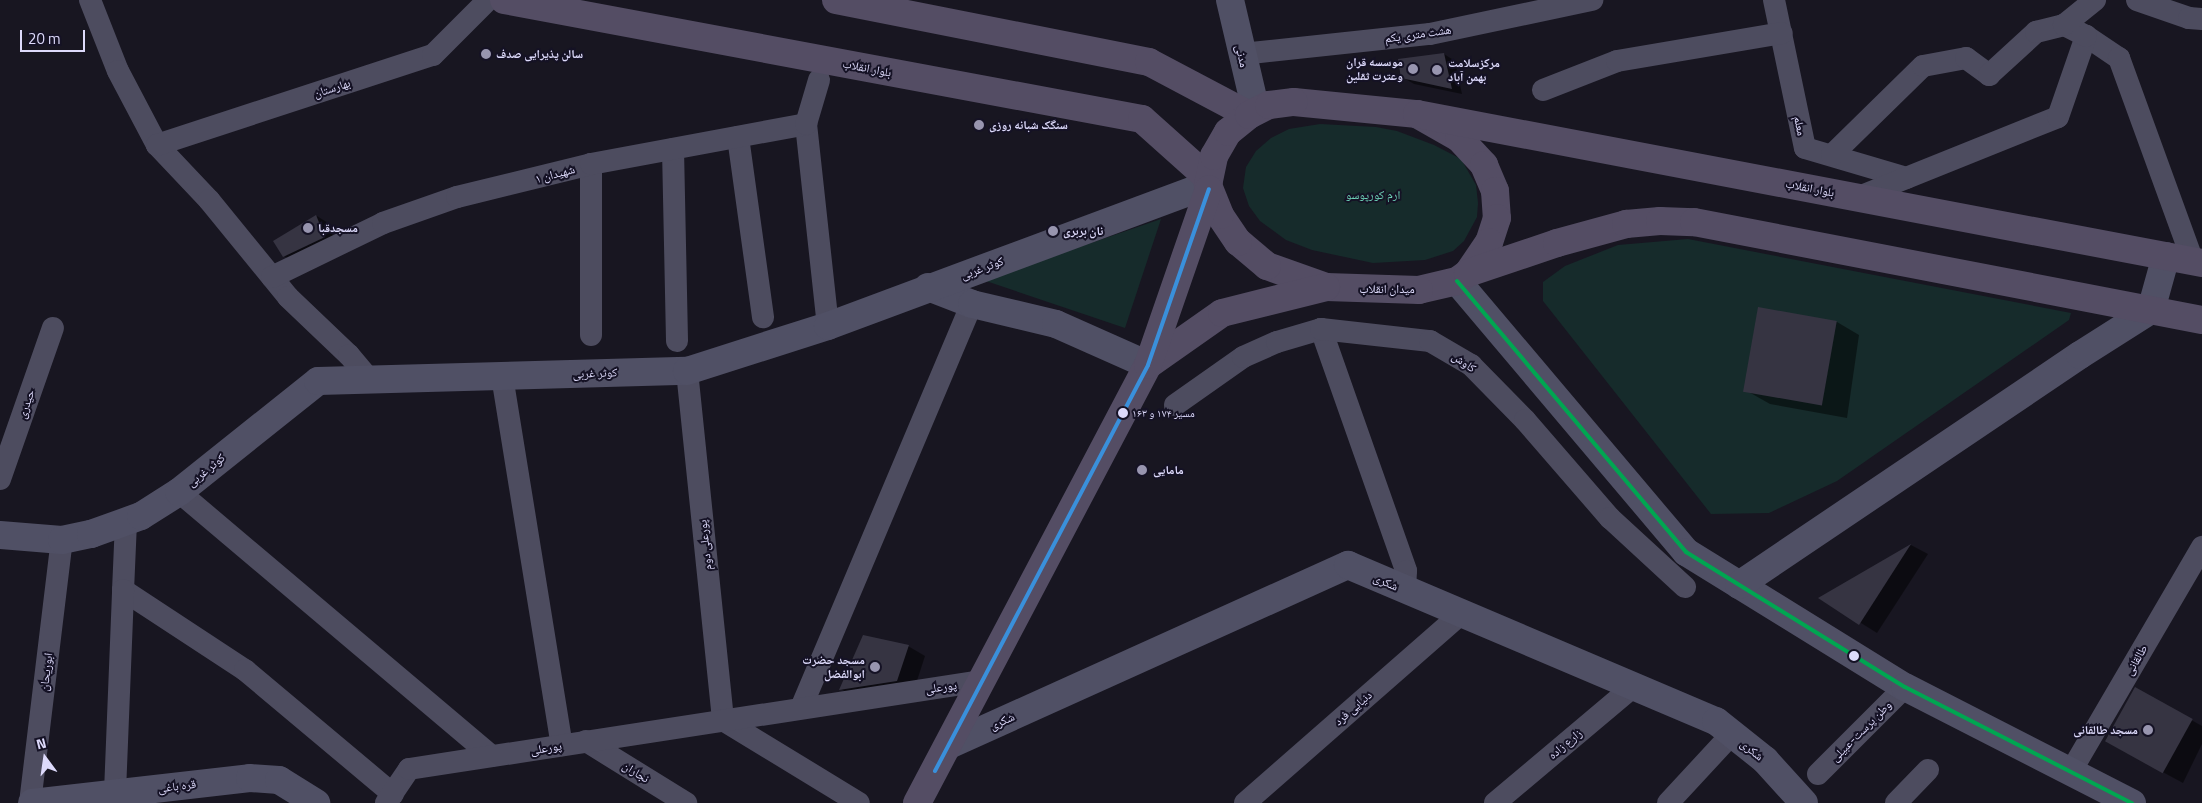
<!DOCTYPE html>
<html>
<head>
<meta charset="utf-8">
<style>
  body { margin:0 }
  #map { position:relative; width:2202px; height:803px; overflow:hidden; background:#181621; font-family:"Titillium Web","Noto Naskh Arabic",sans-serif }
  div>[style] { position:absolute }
  .green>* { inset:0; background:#162b2b }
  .shadow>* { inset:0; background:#0007 }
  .building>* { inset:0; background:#363442; transform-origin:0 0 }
  .street>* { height:22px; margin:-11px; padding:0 11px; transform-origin:11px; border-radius:11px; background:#4d4c5f }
  .secondary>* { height:28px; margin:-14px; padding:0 14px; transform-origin:14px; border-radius:14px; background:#505065 }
  .primary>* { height:28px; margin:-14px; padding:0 14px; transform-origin:14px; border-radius:14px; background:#544d64 }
  .bus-1>* { height:4px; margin:-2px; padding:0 2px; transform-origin:2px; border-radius:2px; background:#00a651 }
  .bus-2>* { height:4px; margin:-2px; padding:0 2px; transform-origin:2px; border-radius:2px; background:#3a90db }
  .dots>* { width:14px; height:14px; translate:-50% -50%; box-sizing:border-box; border:2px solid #151225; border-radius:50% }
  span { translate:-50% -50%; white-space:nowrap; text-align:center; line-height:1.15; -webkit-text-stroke:4px #151225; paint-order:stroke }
  .bus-label { font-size:11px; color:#dddafb }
  .left { translate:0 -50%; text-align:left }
  .street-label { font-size:12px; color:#dddafb }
  .poi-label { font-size:12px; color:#dddafb; font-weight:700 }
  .right { translate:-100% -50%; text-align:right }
  .park-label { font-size:12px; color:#6ed3b8 }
  .north { position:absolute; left:20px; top:733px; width:50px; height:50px; -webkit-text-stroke:4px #151225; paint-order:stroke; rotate:346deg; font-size:14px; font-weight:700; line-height:20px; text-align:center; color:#dddafb }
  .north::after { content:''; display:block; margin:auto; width:18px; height:22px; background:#dddafb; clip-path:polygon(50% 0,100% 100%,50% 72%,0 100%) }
  .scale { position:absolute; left:20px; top:30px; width:65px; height:22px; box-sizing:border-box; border:2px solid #dddafb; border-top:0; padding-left:6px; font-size:15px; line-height:18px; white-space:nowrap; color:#dddafb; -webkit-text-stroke:4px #151225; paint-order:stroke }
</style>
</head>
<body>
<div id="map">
  <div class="green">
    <div style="clip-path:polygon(1320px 124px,1376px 127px,1397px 131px,1434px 145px,1461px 159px,1476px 185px,1478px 203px,1477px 217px,1464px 241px,1453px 251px,1425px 260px,1373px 263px,1312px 250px,1286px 240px,1260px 221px,1249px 206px,1243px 188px,1246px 167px,1256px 151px,1271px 138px,1289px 129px)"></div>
    <div style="clip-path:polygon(1161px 219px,1125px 328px,983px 280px)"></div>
    <div style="clip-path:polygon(1688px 239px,2071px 313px,2069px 320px,1837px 481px,1769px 513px,1711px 514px,1543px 301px,1543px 282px,1565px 266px,1618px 245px)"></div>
  </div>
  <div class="shadow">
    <div style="clip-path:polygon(1444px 54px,1455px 61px,1462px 94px,1414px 84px,1402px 77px)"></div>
    <div style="clip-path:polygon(317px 216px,328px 223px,336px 243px,296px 263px,284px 256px)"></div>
    <div style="clip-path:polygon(1759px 309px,1837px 322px,1859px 335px,1847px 418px,1770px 404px,1747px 391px)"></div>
    <div style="clip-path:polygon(1911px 545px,1928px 554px,1877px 633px,1821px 598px)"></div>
    <div style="clip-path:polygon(908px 646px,925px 656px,914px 690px,858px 699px,841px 689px)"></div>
    <div style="clip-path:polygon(2136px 689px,2202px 726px,2202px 744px,2183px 783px,2105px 741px)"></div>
  </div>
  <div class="building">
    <div style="clip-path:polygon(1444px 53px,1452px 89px,1401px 78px,1398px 59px)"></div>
    <div style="clip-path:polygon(316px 215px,325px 237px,283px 257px,273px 241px)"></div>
    <div style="left:1758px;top:307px;width:80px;height:86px;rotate:10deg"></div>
    <div style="clip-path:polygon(1911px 544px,1859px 625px,1818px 598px)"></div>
    <div style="clip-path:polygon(863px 635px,909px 645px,897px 681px,839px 690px)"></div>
    <div style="left:2135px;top:687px;width:66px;height:62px;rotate:29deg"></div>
  </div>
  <div class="street">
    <div style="left:90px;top:0;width:76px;rotate:68.5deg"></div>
    <div style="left:118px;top:71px;width:84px;rotate:62.2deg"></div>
    <div style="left:157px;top:145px;width:76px;rotate:46.6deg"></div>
    <div style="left:209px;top:200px;width:125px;rotate:50.8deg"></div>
    <div style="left:288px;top:297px;width:84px;rotate:43.6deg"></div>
    <div style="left:349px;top:355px;width:33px;rotate:50deg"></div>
    <div style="left:1774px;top:0;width:151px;rotate:78.2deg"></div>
    <div style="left:1805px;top:148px;width:106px;rotate:16.4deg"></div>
    <div style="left:2137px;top:0;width:55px;rotate:19.1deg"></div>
    <div style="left:2189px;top:18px;width:13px;rotate:4deg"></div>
    <div style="left:2086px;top:36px;width:40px;rotate:34deg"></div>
    <div style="left:2119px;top:58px;width:216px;rotate:70deg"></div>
    <div style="left:1242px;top:54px;width:189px;rotate:-6.1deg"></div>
    <div style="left:1430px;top:34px;width:166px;rotate:-11.9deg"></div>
    <div style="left:1543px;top:90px;width:79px;rotate:-21.4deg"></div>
    <div style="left:1617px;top:61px;width:167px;rotate:-9.6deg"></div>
    <div style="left:806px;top:124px;width:203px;rotate:83.8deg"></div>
    <div style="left:738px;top:137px;width:182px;rotate:82.1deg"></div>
    <div style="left:157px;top:145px;width:290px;rotate:-18.1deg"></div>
    <div style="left:433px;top:55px;width:78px;rotate:-45deg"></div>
    <div style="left:673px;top:149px;width:192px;rotate:88.8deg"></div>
    <div style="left:1832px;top:155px;width:127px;rotate:-44.4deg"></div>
    <div style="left:1923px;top:66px;width:44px;rotate:-10.5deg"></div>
    <div style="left:1966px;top:58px;width:29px;rotate:36deg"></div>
    <div style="left:1989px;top:75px;width:64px;rotate:-42.5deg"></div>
    <div style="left:2036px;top:32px;width:29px;rotate:-14deg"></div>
    <div style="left:591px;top:164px;width:171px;rotate:90deg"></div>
    <div style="left:1859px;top:197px;width:214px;rotate:-21.9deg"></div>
    <div style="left:2058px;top:117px;width:86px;rotate:-70.9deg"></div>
    <div style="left:2086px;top:36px;width:25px;rotate:-153deg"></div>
    <div style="left:2064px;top:25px;width:40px;rotate:-39deg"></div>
    <div style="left:272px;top:277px;width:123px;rotate:-25.9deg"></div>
    <div style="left:383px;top:223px;width:78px;rotate:-19.4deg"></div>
    <div style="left:457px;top:197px;width:138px;rotate:-13.8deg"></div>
    <div style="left:591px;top:164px;width:219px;rotate:-10.5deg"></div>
    <div style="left:806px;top:124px;width:46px;rotate:-73.5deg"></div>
    <div style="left:1321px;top:329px;width:256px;rotate:70.6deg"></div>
    <div style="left:1406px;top:571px;width:19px;rotate:93deg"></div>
    <div style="left:687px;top:371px;width:351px;rotate:84.1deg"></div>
    <div style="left:723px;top:720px;width:159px;rotate:31.4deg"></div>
    <div style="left:502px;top:376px;width:374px;rotate:80.8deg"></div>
    <div style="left:1175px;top:405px;width:83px;rotate:-35.2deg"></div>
    <div style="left:1243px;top:357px;width:37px;rotate:-24deg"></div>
    <div style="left:1277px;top:342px;width:46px;rotate:-16.5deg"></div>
    <div style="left:1321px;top:329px;width:110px;rotate:6.3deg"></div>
    <div style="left:1430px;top:341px;width:48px;rotate:30.3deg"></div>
    <div style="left:1471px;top:365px;width:77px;rotate:45.5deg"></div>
    <div style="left:1525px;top:420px;width:130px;rotate:49.1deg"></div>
    <div style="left:1610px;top:518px;width:102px;rotate:42.6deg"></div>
    <div style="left:0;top:479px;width:160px;rotate:-70.7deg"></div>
    <div style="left:179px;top:492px;width:409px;rotate:40.2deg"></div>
    <div style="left:126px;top:522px;width:68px;rotate:92.5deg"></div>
    <div style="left:123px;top:590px;width:146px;rotate:33.3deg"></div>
    <div style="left:245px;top:670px;width:193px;rotate:40deg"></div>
    <div style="left:801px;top:708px;width:439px;rotate:-67.1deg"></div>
    <div style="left:586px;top:741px;width:118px;rotate:31.8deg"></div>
    <div style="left:2070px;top:773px;width:262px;rotate:-59.7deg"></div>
    <div style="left:1818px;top:774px;width:123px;rotate:-45deg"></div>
    <div style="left:115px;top:792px;width:202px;rotate:-87.7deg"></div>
    <div style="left:30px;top:803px;width:265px;rotate:-83.1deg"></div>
    <div style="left:386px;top:803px;width:41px;rotate:-55.9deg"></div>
    <div style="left:409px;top:769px;width:580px;rotate:-8.73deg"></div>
    <div style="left:1245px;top:803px;width:288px;rotate:-41.2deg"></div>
    <div style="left:1495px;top:803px;width:182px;rotate:-40.1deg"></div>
    <div style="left:1668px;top:803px;width:94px;rotate:-47.2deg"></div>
    <div style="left:1896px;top:803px;width:46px;rotate:-45.9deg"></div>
  </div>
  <div class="secondary">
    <div style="left:1230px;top:0;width:114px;rotate:76.8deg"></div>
    <div style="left:1457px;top:281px;width:355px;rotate:49.8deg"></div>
    <div style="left:1686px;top:552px;width:257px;rotate:31.7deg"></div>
    <div style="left:1905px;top:687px;width:255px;rotate:27.1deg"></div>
    <div style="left:928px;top:287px;width:47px;rotate:21.1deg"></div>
    <div style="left:972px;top:304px;width:86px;rotate:13.4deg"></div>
    <div style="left:1056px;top:324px;width:101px;rotate:24deg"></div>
    <div style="left:0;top:535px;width:62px;rotate:4.6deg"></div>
    <div style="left:62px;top:540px;width:30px;rotate:-12deg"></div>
    <div style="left:91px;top:534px;width:53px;rotate:-19.8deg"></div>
    <div style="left:141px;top:516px;width:45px;rotate:-32.3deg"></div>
    <div style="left:179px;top:492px;width:178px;rotate:-38.6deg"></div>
    <div style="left:318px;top:381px;width:369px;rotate:-1.6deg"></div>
    <div style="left:687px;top:371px;width:148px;rotate:-17.7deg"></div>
    <div style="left:828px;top:326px;width:405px;rotate:-20.4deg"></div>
    <div style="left:1739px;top:585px;width:411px;rotate:-34deg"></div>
    <div style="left:2080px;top:355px;width:84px;rotate:-32.4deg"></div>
    <div style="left:2151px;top:310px;width:56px;rotate:-74.5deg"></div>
    <div style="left:949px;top:745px;width:438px;rotate:-24.3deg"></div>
    <div style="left:1348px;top:565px;width:400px;rotate:23deg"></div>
    <div style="left:1716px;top:721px;width:63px;rotate:38.5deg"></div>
    <div style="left:1765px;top:760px;width:58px;rotate:47.8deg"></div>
    <div style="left:32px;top:803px;width:219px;rotate:-6.5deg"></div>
    <div style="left:250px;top:778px;width:29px;rotate:4deg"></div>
    <div style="left:279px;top:780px;width:44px;rotate:31.9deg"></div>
  </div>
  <div class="primary">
    <div style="left:504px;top:0;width:649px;rotate:10.57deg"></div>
    <div style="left:1142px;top:119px;width:90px;rotate:41.8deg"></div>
    <div style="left:836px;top:0;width:319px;rotate:11.2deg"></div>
    <div style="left:1149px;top:62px;width:113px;rotate:27.9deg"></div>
    <div style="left:1294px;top:102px;width:124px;rotate:5.6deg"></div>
    <div style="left:1417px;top:114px;width:48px;rotate:29.7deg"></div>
    <div style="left:1459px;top:138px;width:37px;rotate:47deg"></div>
    <div style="left:1484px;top:165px;width:28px;rotate:67deg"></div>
    <div style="left:1495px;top:191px;width:27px;rotate:86deg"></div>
    <div style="left:1497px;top:218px;width:25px;rotate:108deg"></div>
    <div style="left:1489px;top:242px;width:37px;rotate:124deg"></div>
    <div style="left:1468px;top:273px;width:14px;rotate:144deg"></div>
    <div style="left:1457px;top:281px;width:39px;rotate:167deg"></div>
    <div style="left:1419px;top:290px;width:93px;rotate:-178.2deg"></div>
    <div style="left:1326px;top:287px;width:63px;rotate:-160.4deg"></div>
    <div style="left:1267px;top:266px;width:38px;rotate:-140deg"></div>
    <div style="left:1238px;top:242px;width:32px;rotate:-124deg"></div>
    <div style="left:1220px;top:215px;width:32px;rotate:-112deg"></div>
    <div style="left:1208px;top:185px;width:30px;rotate:-78deg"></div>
    <div style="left:1214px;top:156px;width:28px;rotate:-60deg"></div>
    <div style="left:1228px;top:132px;width:27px;rotate:-39deg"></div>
    <div style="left:1249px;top:115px;width:22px;rotate:-27deg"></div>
    <div style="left:1269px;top:105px;width:25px;rotate:-7deg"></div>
    <div style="left:1417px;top:114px;width:799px;rotate:10.75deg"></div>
    <div style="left:1468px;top:273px;width:94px;rotate:-18.6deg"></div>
    <div style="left:1557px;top:243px;width:72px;rotate:-15.4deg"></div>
    <div style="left:1626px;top:224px;width:34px;rotate:-5deg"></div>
    <div style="left:1660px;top:221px;width:34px;rotate:2deg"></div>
    <div style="left:1694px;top:222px;width:517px;rotate:10.92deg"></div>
    <div style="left:1148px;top:365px;width:90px;rotate:-35.1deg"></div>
    <div style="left:1222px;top:313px;width:107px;rotate:-14deg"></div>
    <div style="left:917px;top:803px;width:495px;rotate:-62.2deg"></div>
    <div style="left:1148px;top:365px;width:186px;rotate:-70.9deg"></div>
  </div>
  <div class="bus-1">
    <div style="left:1457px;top:281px;width:355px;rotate:49.8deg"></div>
    <div style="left:1686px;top:552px;width:257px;rotate:31.7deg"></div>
    <div style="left:1905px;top:687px;width:255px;rotate:27.1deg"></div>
  </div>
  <div class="bus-2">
    <div style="left:935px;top:771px;width:458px;rotate:-62.3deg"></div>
    <div style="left:1148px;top:365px;width:186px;rotate:-70.9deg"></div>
  </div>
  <div class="dots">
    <div style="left:486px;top:54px;background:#9895af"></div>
    <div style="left:1413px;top:69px;background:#9895af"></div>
    <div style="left:1437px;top:70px;background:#9895af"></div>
    <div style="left:979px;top:125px;background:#9895af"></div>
    <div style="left:308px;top:228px;background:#9895af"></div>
    <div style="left:1053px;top:231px;background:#9895af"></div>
    <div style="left:1123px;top:413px;background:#dddafb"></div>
    <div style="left:1142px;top:470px;background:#9895af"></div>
    <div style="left:1854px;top:656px;background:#dddafb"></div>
    <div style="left:875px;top:667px;background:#9895af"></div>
    <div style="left:2148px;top:730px;background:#9895af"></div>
  </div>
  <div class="bus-label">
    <span class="left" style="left:1132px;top:413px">مسیر ۱۷۴ و ۱۶۳</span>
  </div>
  <div class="street-label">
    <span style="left:1418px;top:34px;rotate:-8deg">هشت متری یکم</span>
    <span style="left:1242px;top:56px;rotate:77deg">مدنی</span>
    <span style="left:867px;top:68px;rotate:11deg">بلوار انقلاب</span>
    <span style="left:332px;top:88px;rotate:-18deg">بهارستان</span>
    <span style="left:1800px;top:126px;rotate:79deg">معلم</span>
    <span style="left:555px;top:174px;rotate:-15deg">شهیدان ۱</span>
    <span style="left:1810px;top:188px;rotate:11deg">بلوار انقلاب</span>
    <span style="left:982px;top:268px;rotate:-20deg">کوثر غربی</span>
    <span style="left:1387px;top:289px">میدان انقلاب</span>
    <span style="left:1464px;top:362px;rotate:35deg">کاوش</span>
    <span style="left:595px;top:373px;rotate:-2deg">کوثر غربی</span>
    <span style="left:26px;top:404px;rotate:-71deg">حیدری</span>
    <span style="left:206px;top:470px;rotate:-39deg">کوثر غربی</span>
    <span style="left:705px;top:545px;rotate:-96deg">پورعلی دوم</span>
    <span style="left:1386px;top:582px;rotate:24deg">شکری</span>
    <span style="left:2136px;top:660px;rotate:-60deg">طالقانی</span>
    <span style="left:46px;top:672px;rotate:-83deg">ابوریحان</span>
    <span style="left:941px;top:687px;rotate:-8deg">پورعلی</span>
    <span style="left:1353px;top:708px;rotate:-41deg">دنیایی فرد</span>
    <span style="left:1002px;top:721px;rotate:-24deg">شکری</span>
    <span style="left:1861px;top:731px;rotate:-45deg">وطن پرست-عبیلی</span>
    <span style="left:1565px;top:744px;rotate:-40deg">زارع زاده</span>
    <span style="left:546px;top:748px;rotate:-9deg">پورعلی</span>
    <span style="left:1752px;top:750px;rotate:39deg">شکری</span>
    <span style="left:636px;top:772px;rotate:32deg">نجاران</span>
    <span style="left:177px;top:786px;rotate:-7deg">قره باغی</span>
  </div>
  <div class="poi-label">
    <span class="left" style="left:496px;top:54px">سالن پذیرایی صدف</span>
    <span class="right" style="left:1403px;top:69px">موسسه قران<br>وعترت ثقلین</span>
    <span class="left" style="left:1448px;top:70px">مرکزسلامت<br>بهمن آباد</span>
    <span class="left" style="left:989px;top:125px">سنگک شبانه روزی</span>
    <span class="left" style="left:318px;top:228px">مسجدقبا</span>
    <span class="left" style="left:1063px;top:231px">نان بربری</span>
    <span class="left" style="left:1153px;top:470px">مامایی</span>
    <span class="right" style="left:865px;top:667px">مسجد حضرت<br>ابوالفضل</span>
    <span class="right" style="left:2138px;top:730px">مسجد طالقانی</span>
  </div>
  <div class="park-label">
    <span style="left:1373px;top:195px">ارم کورپوسو</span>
  </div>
  <div class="north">N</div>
  <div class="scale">20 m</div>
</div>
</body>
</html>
